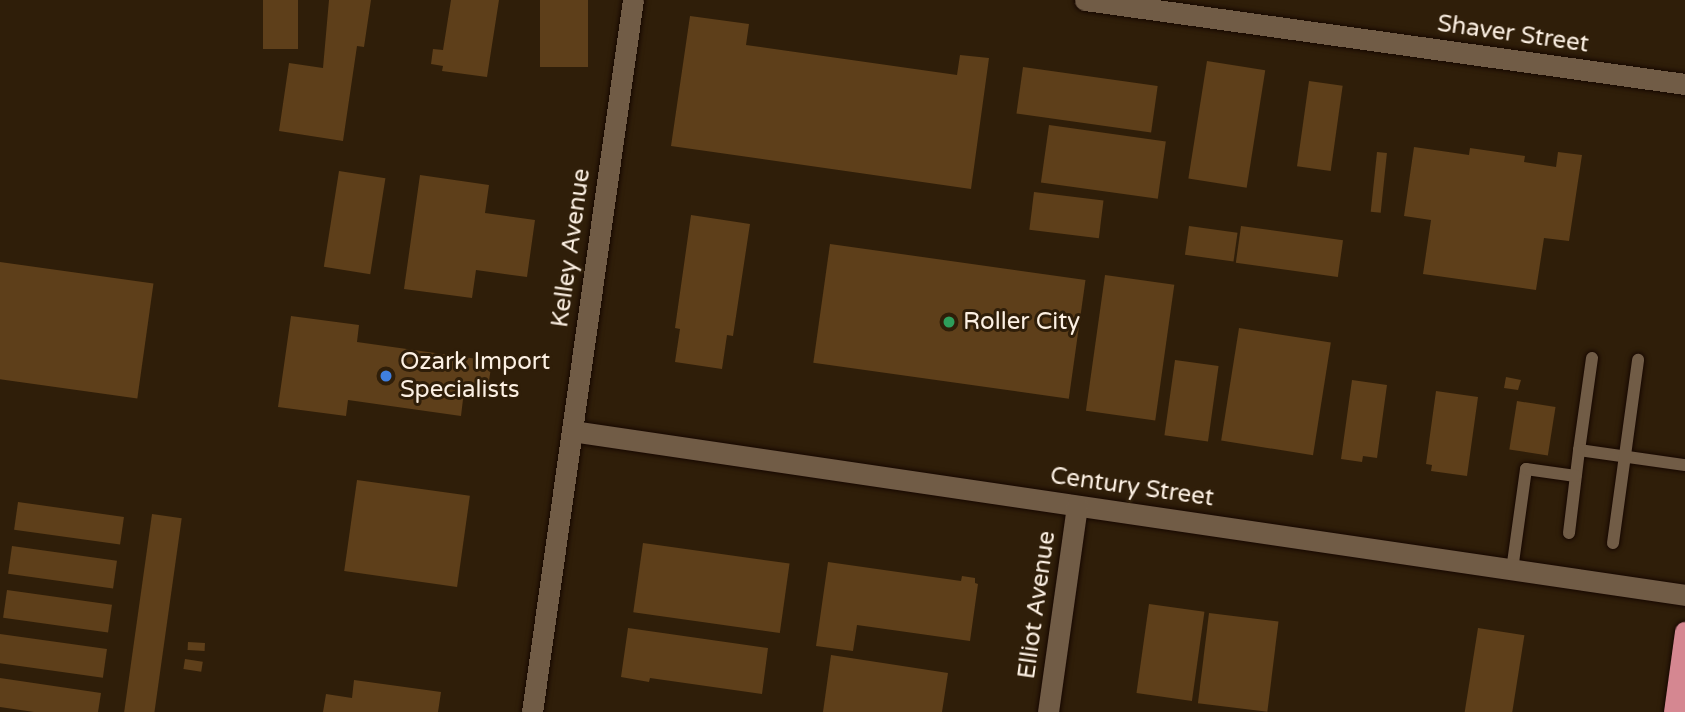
<!DOCTYPE html>
<html>
<head>
<meta charset="utf-8">
<style>
  body { margin:0 }
  #map { position:relative; width:1685px; height:712px; overflow:hidden; background:#2f1e09; font-family:"Varela Round",sans-serif }
  div>[style] { position:absolute }
  .building>* { inset:0; background:#5e3f1a; transform-origin:0 0 }
  .roads { filter:drop-shadow(0 0 2px #160700) drop-shadow(0 0 2px #160700) }
  .lane>* { height:12px; margin:-6px; padding:0 6px; transform-origin:6px; border-radius:6px; background:#715c46 }
  .street>* { height:21px; margin:-10.5px; padding:0 10.5px; transform-origin:10.5px; border-radius:10.5px; background:#715c46 }
  .highway>* { height:21px; margin:-10.5px; padding:0 10.5px; transform-origin:10.5px; border-radius:10.5px; background:#d58791 }
  .dots>* { width:19px; height:19px; translate:-50% -50%; box-sizing:border-box; border:4px solid #2f1e09; border-radius:50% }
  span { translate:-50% -50%; white-space:nowrap; text-align:center; line-height:1.15; -webkit-text-stroke:6px #2f1e09; paint-order:stroke }
  .street-label { font-size:24px; color:#fcf0e3 }
  .poi-label { font-size:24px; color:#fcf0e3 }
  .left { translate:0 -50%; text-align:left }
</style>
</head>
<body>
<div id="map">
  <div class="building">
    <div style="left:263px;top:0;width:35px;height:49px"></div>
    <div style="clip-path:polygon(329px 0,371px 0,364px 47px,357px 46px,343px 141px,279px 131px,289px 63px,323px 68px)"></div>
    <div style="clip-path:polygon(451px 0,499px 0,487px 77px,442px 71px,443px 66px,431px 64px,433px 49px,443px 50px)"></div>
    <div style="left:540px;top:0;width:48px;height:67px"></div>
    <div style="clip-path:polygon(690px 16px,749px 24px,746px 45px,957px 75px,960px 55px,989px 58px,971px 189px,671px 146px)"></div>
    <div style="left:1207px;top:61px;width:59px;height:119px;rotate:9deg"></div>
    <div style="left:1023px;top:67px;width:136px;height:47px;rotate:8deg"></div>
    <div style="left:1309px;top:81px;width:34px;height:86px;rotate:8deg"></div>
    <div style="left:1049px;top:125px;width:118px;height:58px;rotate:8deg"></div>
    <div style="clip-path:polygon(1414px 147px,1469px 155px,1470px 148px,1525px 156px,1524px 162px,1556px 167px,1558px 152px,1582px 155px,1569px 241px,1544px 238px,1536px 290px,1423px 274px,1431px 220px,1404px 216px)"></div>
    <div style="left:1377px;top:152px;width:10px;height:60px;rotate:6deg"></div>
    <div style="left:339px;top:171px;width:47px;height:97px;rotate:9deg"></div>
    <div style="clip-path:polygon(420px 175px,489px 185px,485px 213px,535px 220px,527px 277px,476px 270px,472px 298px,404px 289px)"></div>
    <div style="left:1034px;top:192px;width:70px;height:38px;rotate:7deg"></div>
    <div style="clip-path:polygon(691px 215px,750px 224px,733px 336px,727px 335px,722px 369px,675px 362px,680px 329px,675px 328px)"></div>
    <div style="left:1189px;top:226px;width:49px;height:29px;rotate:8deg"></div>
    <div style="left:1241px;top:226px;width:103px;height:37px;rotate:8deg"></div>
    <div style="left:830px;top:244px;width:258px;height:120px;rotate:8deg"></div>
    <div style="left:0;top:262px;width:155px;height:116px;rotate:8deg"></div>
    <div style="left:1105px;top:275px;width:70px;height:137px;rotate:8deg"></div>
    <div style="clip-path:polygon(291px 316px,359px 325px,357px 342px,492px 361px,487px 394px,464px 391px,461px 416px,348px 400px,346px 416px,278px 407px)"></div>
    <div style="left:1239px;top:328px;width:93px;height:114px;rotate:9deg"></div>
    <div style="left:1175px;top:360px;width:44px;height:76px;rotate:8deg"></div>
    <div style="clip-path:polygon(1506px 377px,1521px 380px,1518px 390px,1504px 388px)"></div>
    <div style="clip-path:polygon(1352px 380px,1387px 385px,1377px 458px,1363px 456px,1362px 462px,1341px 459px)"></div>
    <div style="clip-path:polygon(1436px 391px,1478px 397px,1467px 476px,1431px 471px,1432px 465px,1426px 464px)"></div>
    <div style="left:1517px;top:401px;width:39px;height:49px;rotate:9deg"></div>
    <div style="left:357px;top:480px;width:114px;height:92px;rotate:8deg"></div>
    <div style="left:18px;top:502px;width:107px;height:28px;rotate:8deg"></div>
    <div style="left:152px;top:514px;width:30px;height:200px;rotate:8deg"></div>
    <div style="left:643px;top:543px;width:148px;height:70px;rotate:8deg"></div>
    <div style="left:12px;top:546px;width:106px;height:28px;rotate:8deg"></div>
    <div style="clip-path:polygon(828px 562px,961px 581px,962px 576px,975px 578px,975px 583px,978px 584px,970px 641px,857px 625px,853px 651px,816px 646px)"></div>
    <div style="left:7px;top:590px;width:106px;height:28px;rotate:8deg"></div>
    <div style="left:1149px;top:604px;width:56px;height:90px;rotate:8deg"></div>
    <div style="left:1209px;top:613px;width:70px;height:91px;rotate:7deg"></div>
    <div style="clip-path:polygon(628px 628px,768px 648px,762px 694px,650px 678px,649px 682px,621px 677px)"></div>
    <div style="left:1478px;top:628px;width:47px;height:85px;rotate:9deg"></div>
    <div style="left:0;top:634px;width:108px;height:29px;rotate:8deg"></div>
    <div style="left:188px;top:642px;width:17px;height:8px;rotate:3deg"></div>
    <div style="clip-path:polygon(831px 655px,948px 673px,942px 712px,823px 712px)"></div>
    <div style="left:185px;top:659px;width:18px;height:10px;rotate:9deg"></div>
    <div style="clip-path:polygon(0 678px,101px 693px,98px 712px,34px 712px,0 707px)"></div>
    <div style="clip-path:polygon(354px 680px,441px 692px,438px 712px,323px 712px,326px 694px,352px 698px)"></div>
  </div>
  <div class="roads">
    <div class="lane">
      <div style="left:1592px;top:358px;width:93px;rotate:98deg"></div>
      <div style="left:1579px;top:450px;width:107px;rotate:8.1deg"></div>
      <div style="left:1569px;top:533px;width:84px;rotate:-83.1deg"></div>
      <div style="left:1613px;top:543px;width:185px;rotate:-82.2deg"></div>
      <div style="left:1512px;top:570px;width:102px;rotate:-82.1deg"></div>
      <div style="left:1526px;top:469px;width:50px;rotate:8deg"></div>
    </div>
    <div class="street">
      <div style="left:1085px;top:0;width:606px;rotate:7.97deg"></div>
      <div style="left:572px;top:431px;width:1125px;rotate:8.38deg"></div>
      <div style="left:532px;top:712px;width:719px;rotate:-81.93deg"></div>
      <div style="left:1048px;top:712px;width:208px;rotate:-82deg"></div>
    </div>
    <div class="highway">
      <div style="left:1674px;top:712px;width:81px;rotate:-82.2deg"></div>
    </div>
  </div>
  <div class="dots">
    <div style="left:949px;top:322px;background:#2e9e5b"></div>
    <div style="left:386px;top:376px;background:#3f7fe0"></div>
  </div>
  <div class="street-label">
    <span style="left:1513px;top:34px;rotate:8deg">Shaver Street</span>
    <span style="left:571px;top:248px;rotate:-82deg">Kelley Avenue</span>
    <span style="left:1132px;top:487px;rotate:8deg">Century Street</span>
    <span style="left:1037px;top:605px;rotate:-82deg">Elliot Avenue</span>
  </div>
  <div class="poi-label">
    <span class="left" style="left:963px;top:322px">Roller City</span>
    <span class="left" style="left:400px;top:376px">Ozark Import<br>Specialists</span>
  </div>
</div>
</body>
</html>
